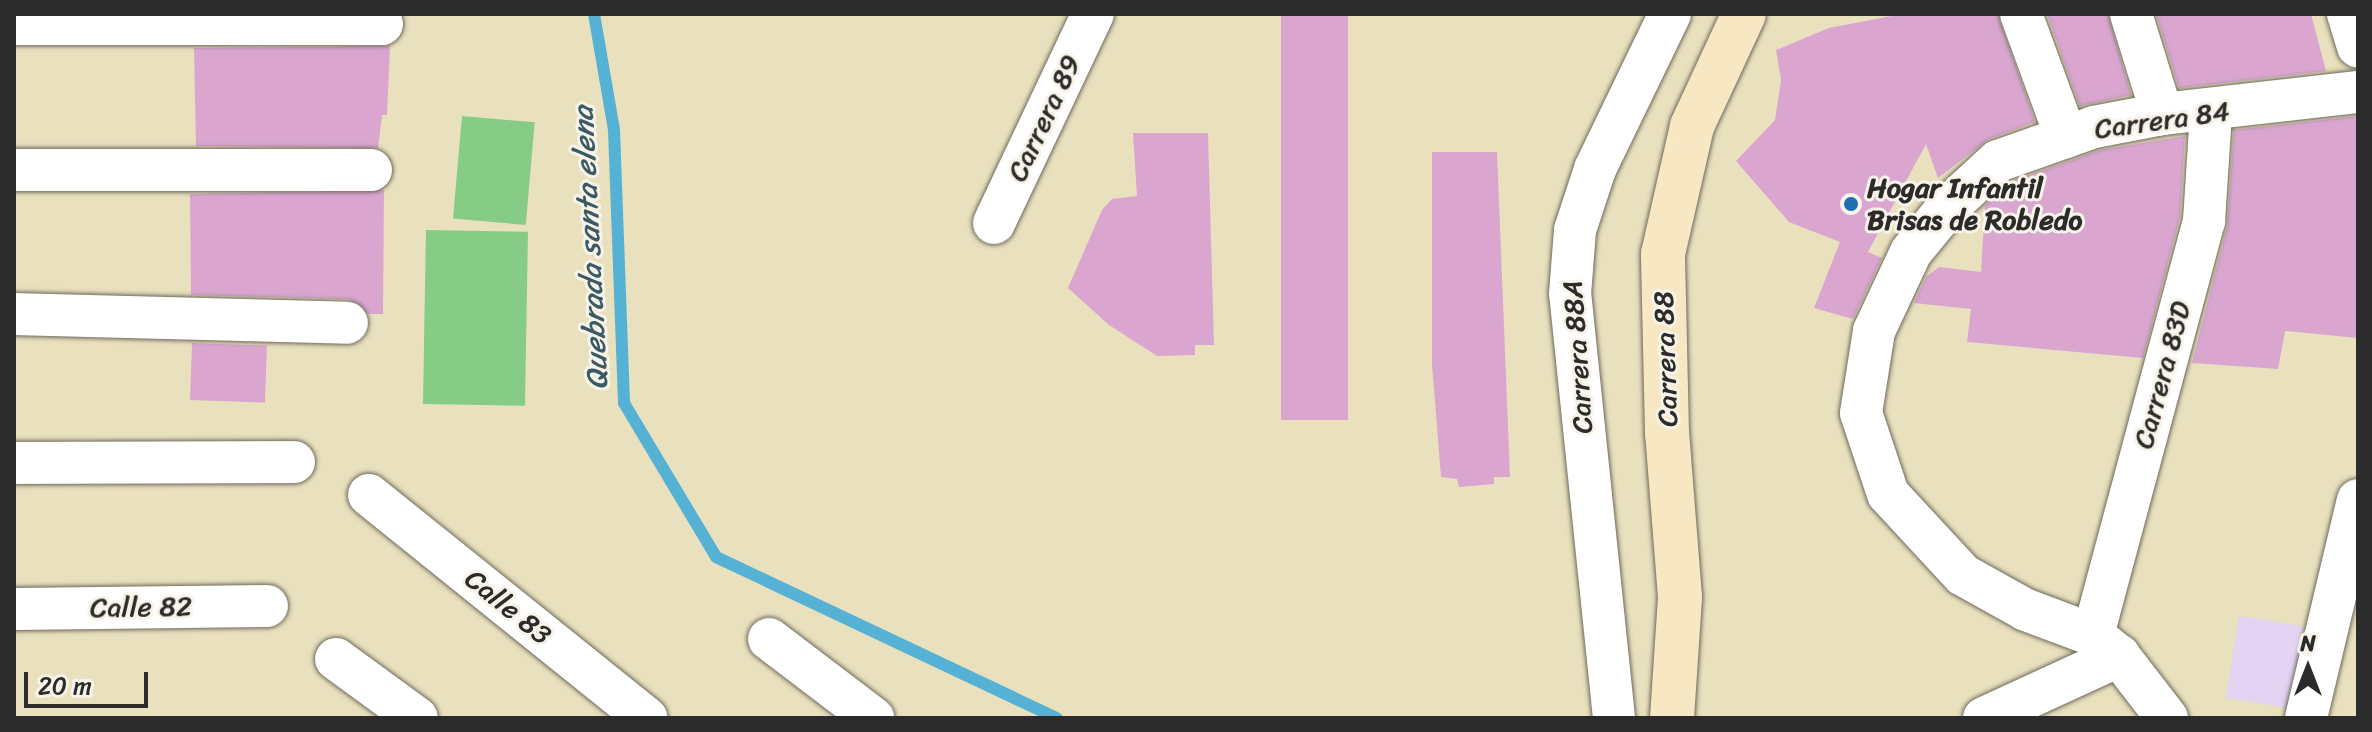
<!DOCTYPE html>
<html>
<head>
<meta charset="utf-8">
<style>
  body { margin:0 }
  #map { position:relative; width:2372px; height:732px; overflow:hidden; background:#e9e0bd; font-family:Sriracha,sans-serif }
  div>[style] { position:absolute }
  .built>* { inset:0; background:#e4d3f2; transform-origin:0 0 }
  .green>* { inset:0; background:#86cc86; transform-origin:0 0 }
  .stream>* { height:12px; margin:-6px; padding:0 6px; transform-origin:6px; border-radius:6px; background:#56b2d4 }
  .building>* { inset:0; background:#daa6d0; transform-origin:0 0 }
  .roads { filter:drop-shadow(0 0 2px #6e6a5e) drop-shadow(0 0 2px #6e6a5e) }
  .street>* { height:42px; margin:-21px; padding:0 21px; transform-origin:21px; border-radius:21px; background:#fff }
  .secondary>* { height:44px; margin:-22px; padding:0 22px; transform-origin:22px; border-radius:22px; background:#f8e7c3 }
  .dots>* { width:22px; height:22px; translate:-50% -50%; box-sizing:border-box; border:4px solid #f7f3e8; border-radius:50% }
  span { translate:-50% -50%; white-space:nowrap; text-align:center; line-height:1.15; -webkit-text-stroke:6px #f7f3e8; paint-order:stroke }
  .street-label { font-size:28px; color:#2b2b2b }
  .poi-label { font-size:28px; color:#2b2b2b; font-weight:700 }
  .left { translate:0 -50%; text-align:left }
  .water-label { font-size:30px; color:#3a5a66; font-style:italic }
  .frame { position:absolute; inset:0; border:16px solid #2b2b2b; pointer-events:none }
  .north { position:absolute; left:2268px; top:628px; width:80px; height:80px; -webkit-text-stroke:6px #f7f3e8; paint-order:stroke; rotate:0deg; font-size:22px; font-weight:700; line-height:32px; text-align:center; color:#2b2b2b }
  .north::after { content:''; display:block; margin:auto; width:28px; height:36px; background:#2b2b2b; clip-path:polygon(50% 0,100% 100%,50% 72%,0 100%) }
  .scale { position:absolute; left:24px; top:672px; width:124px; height:36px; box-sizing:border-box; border:4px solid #2b2b2b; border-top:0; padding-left:10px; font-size:24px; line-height:28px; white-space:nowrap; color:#2b2b2b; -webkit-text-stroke:6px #f7f3e8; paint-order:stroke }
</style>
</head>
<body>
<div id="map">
  <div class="built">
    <div style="left:2239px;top:616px;width:65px;height:83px;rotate:9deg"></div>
  </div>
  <div class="green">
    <div style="left:462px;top:116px;width:73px;height:103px;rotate:5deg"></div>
    <div style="left:426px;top:230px;width:102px;height:174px;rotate:1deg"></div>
  </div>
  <div class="stream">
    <div style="left:594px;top:14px;width:118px;rotate:80.2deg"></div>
    <div style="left:614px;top:130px;width:273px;rotate:87.9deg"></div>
    <div style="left:624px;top:403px;width:179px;rotate:59.1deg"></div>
    <div style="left:716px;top:557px;width:377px;rotate:25.3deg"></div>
  </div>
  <div class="building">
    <div style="left:1281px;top:14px;width:67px;height:406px"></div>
    <div style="clip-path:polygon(1902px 14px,1998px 14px,2035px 122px,1989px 139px,1938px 178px,1926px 144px,1868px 252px,1882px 258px,1853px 319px,1814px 308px,1840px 242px,1789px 222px,1736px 161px,1775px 120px,1781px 80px,1776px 50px,1829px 28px)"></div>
    <div style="clip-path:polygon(2047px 14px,2108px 14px,2131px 95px,2080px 106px)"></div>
    <div style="clip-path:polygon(2156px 14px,2311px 14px,2326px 71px,2179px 88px)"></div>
    <div style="clip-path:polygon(390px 46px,387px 115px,382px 115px,378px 148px,196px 146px,194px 48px)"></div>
    <div style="clip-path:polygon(2358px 116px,2358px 338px,2285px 331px,2278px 369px,2192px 363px,2227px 227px,2234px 130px)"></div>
    <div style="clip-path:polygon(1133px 133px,1208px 133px,1214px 345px,1195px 345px,1195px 355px,1157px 356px,1109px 325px,1068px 288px,1102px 210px,1112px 199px,1137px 196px)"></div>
    <div style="clip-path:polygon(2185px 136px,2180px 217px,2143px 358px,1967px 342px,1971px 309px,1914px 303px,1926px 277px,1939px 267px,1981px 272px,1985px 205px,2011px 182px,2100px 150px)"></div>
    <div style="clip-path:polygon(1432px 152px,1497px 152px,1510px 477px,1494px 477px,1494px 484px,1459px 487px,1457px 479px,1441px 477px,1432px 364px)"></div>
    <div style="clip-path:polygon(384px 190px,383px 314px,369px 314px,348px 299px,191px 295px,190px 194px)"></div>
    <div style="left:192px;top:343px;width:75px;height:57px;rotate:2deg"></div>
  </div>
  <div class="roads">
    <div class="street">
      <div style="left:2021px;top:14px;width:131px;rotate:69.9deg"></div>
      <div style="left:2131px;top:14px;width:105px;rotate:72.8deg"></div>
      <div style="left:2348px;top:14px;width:34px;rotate:73deg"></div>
      <div style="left:14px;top:24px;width:368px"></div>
      <div style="left:14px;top:170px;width:357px"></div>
      <div style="left:994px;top:223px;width:231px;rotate:-64.7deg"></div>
      <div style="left:14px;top:314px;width:333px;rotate:1.5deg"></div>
      <div style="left:14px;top:463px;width:280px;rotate:-0.2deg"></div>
      <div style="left:369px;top:495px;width:356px;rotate:38.8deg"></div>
      <div style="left:14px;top:609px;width:253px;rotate:-0.7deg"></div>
      <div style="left:2093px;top:635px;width:429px;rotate:-75deg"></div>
      <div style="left:2204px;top:221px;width:109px;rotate:-86.3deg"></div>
      <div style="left:769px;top:639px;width:131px;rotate:37.2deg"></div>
      <div style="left:336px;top:659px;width:100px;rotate:36.1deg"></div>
      <div style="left:1614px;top:718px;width:426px;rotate:-95.9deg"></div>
      <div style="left:1570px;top:294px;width:64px;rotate:-85.5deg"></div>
      <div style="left:1575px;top:230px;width:64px;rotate:-71.8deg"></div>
      <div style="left:1595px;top:169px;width:172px;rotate:-64.2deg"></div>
      <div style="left:1984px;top:718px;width:149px;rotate:-24.7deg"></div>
      <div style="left:2167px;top:718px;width:78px;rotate:-127.7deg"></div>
      <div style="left:2119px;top:656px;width:33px;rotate:-141deg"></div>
      <div style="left:2093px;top:635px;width:72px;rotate:-159.5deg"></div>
      <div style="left:2026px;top:610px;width:72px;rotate:-150.9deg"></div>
      <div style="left:1963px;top:575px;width:110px;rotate:-132.8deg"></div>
      <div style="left:1888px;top:494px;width:85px;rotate:-108.4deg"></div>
      <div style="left:1861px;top:413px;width:83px;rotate:-81deg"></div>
      <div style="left:1874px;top:331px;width:87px;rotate:-64.9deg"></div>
      <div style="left:1911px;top:252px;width:57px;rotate:-50.7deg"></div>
      <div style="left:1947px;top:208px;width:69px;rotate:-42.7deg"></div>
      <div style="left:1998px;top:161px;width:102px;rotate:-19.5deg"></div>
      <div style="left:2094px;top:127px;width:69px;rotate:-10.8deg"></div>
      <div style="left:2162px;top:114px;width:197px;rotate:-6.4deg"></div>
      <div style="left:2306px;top:718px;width:224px;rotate:-76.6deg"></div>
    </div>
    <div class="secondary">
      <div style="left:1672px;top:718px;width:121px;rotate:-86.2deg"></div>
      <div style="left:1680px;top:597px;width:165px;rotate:-94.5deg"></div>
      <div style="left:1667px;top:433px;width:179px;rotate:-91.3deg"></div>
      <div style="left:1663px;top:254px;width:131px;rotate:-77.2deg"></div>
      <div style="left:1692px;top:126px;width:123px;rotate:-65.1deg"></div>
    </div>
  </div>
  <div class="dots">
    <div style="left:1851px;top:204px;background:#1f6fb2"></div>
  </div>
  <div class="street-label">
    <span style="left:1044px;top:118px;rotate:-65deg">Carrera 89</span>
    <span style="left:2162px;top:120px;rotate:-8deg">Carrera 84</span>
    <span style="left:1578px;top:357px;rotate:-94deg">Carrera 88A</span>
    <span style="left:1666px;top:359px;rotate:-92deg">Carrera 88</span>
    <span style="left:2162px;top:375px;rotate:-75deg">Carrera 83D</span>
    <span style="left:141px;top:607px;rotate:-1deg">Calle 82</span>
    <span style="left:508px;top:607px;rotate:39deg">Calle 83</span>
  </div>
  <div class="poi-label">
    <span class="left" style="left:1867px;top:204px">Hogar Infantil<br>Brisas de Robledo</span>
  </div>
  <div class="water-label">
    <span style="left:590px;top:248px;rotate:-93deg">Quebrada santa elena</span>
  </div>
  <div class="frame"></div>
  <div class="north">N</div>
  <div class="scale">20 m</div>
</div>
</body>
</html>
